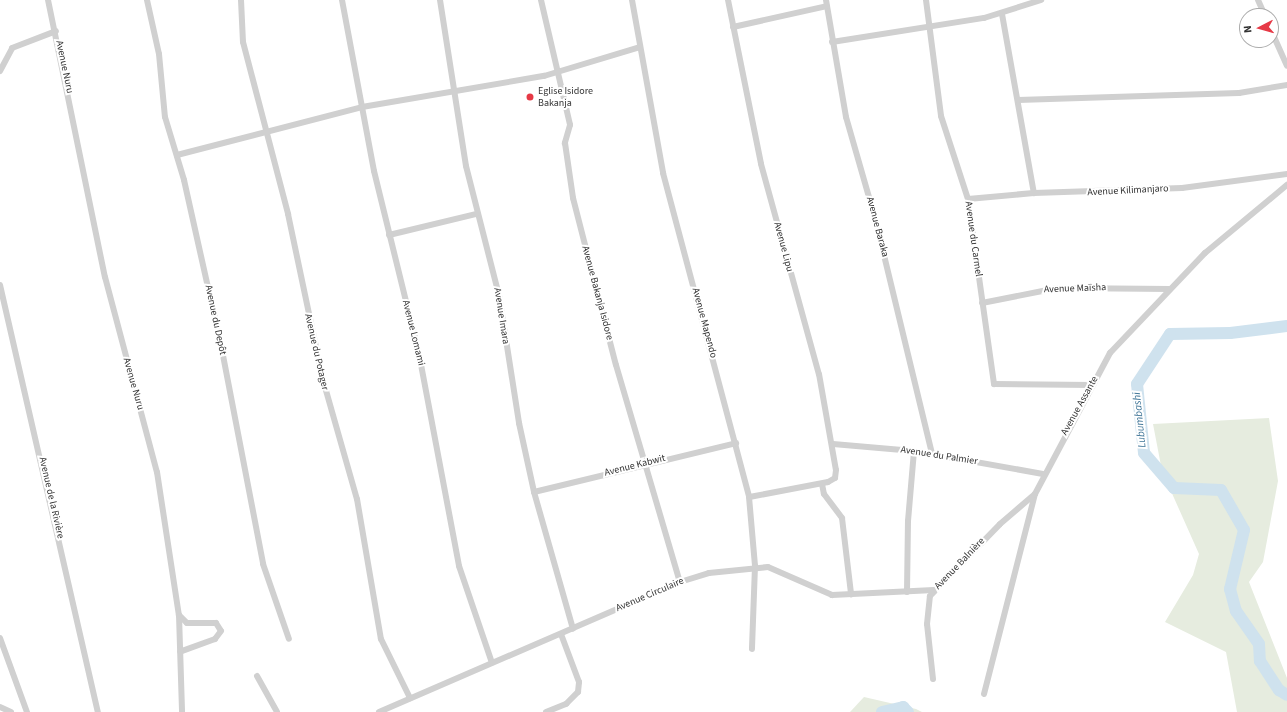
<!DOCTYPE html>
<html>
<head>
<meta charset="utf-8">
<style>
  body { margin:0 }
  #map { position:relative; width:1287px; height:712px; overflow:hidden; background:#fff; font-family:"Source Sans 3",sans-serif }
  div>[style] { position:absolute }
  .green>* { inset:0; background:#e6ecdf }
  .river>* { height:12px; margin:-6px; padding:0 6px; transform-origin:6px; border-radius:6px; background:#cfe2ee }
  .minor>* { height:6px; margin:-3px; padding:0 3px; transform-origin:3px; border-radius:3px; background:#d0d0d0 }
  .dots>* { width:11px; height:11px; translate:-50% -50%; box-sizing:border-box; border:2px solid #fff; border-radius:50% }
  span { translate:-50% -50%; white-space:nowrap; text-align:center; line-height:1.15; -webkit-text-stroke:4px #fff; paint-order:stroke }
  .street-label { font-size:10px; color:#333 }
  .poi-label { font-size:10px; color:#333 }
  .left { translate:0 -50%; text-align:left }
  .water-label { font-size:11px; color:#3f7597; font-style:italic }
  .north { position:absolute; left:1239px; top:8px; width:40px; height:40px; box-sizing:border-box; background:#fff; border:1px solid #adadad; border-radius:50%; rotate:264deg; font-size:11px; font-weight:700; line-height:16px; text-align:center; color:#333 }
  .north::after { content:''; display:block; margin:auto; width:14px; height:18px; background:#e63946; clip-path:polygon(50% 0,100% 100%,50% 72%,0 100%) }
</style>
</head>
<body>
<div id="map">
  <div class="green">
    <div style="clip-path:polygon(1269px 418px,1278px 481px,1263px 562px,1249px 582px,1287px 678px,1287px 712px,1237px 712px,1226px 652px,1165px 622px,1193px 575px,1199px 554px,1162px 471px,1153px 424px)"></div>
    <div style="clip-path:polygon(864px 697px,916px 709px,922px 712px,850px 712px)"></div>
  </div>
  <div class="river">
    <div style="left:1287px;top:326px;width:57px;rotate:173deg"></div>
    <div style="left:1230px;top:333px;width:60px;rotate:179deg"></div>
    <div style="left:1170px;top:334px;width:60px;rotate:123.4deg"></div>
    <div style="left:1137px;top:384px;width:69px;rotate:84.2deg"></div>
    <div style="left:1144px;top:453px;width:46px;rotate:49.4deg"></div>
    <div style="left:1174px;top:488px;width:47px;rotate:2.4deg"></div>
    <div style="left:1221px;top:490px;width:46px;rotate:60.1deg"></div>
    <div style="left:1244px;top:530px;width:61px;rotate:103.3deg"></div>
    <div style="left:1230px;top:589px;width:23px;rotate:75deg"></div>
    <div style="left:1236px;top:611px;width:40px;rotate:55.1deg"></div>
    <div style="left:1259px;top:644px;width:17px;rotate:87deg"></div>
    <div style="left:1260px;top:661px;width:35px;rotate:57deg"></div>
    <div style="left:1279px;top:690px;width:9px;rotate:32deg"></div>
    <div style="left:882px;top:712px;width:22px;rotate:-13deg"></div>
    <div style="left:903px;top:707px;width:7px;rotate:45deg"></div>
  </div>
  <div class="minor">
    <div style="left:48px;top:0;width:283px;rotate:78.4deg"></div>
    <div style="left:105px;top:277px;width:202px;rotate:75.1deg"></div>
    <div style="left:157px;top:472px;width:145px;rotate:81.3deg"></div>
    <div style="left:179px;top:615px;width:11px;rotate:45deg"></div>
    <div style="left:187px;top:623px;width:29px"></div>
    <div style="left:216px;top:623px;width:9px;rotate:58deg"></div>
    <div style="left:221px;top:631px;width:10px;rotate:127deg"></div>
    <div style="left:215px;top:639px;width:37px;rotate:160deg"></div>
    <div style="left:147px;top:0;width:55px;rotate:77.5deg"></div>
    <div style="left:159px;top:54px;width:63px;rotate:84.6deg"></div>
    <div style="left:165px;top:117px;width:66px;rotate:73.2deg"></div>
    <div style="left:184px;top:180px;width:169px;rotate:77.4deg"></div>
    <div style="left:221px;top:345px;width:223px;rotate:79.1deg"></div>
    <div style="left:263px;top:564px;width:79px;rotate:70.9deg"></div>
    <div style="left:241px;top:0;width:42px;rotate:87.3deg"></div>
    <div style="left:243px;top:42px;width:178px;rotate:75.3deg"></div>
    <div style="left:288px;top:214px;width:170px;rotate:78.1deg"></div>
    <div style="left:323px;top:380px;width:124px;rotate:74.1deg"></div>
    <div style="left:357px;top:499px;width:142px;rotate:80.3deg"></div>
    <div style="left:381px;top:639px;width:66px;rotate:63.8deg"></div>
    <div style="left:342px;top:0;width:174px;rotate:79.4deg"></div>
    <div style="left:374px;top:171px;width:188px;rotate:76.2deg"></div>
    <div style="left:419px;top:354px;width:216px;rotate:79.3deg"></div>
    <div style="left:459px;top:566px;width:102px;rotate:71.2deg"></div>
    <div style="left:440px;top:0;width:168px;rotate:81.1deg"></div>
    <div style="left:466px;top:166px;width:133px;rotate:75.7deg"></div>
    <div style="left:499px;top:295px;width:130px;rotate:81.1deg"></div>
    <div style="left:519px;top:423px;width:71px;rotate:77.7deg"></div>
    <div style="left:534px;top:492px;width:142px;rotate:74.1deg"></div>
    <div style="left:541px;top:0;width:128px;rotate:76.9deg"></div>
    <div style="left:570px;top:125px;width:19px;rotate:106deg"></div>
    <div style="left:565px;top:143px;width:56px;rotate:81.7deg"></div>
    <div style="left:573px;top:198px;width:172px;rotate:75.6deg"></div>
    <div style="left:616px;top:365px;width:226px;rotate:73.6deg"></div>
    <div style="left:632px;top:0;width:176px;rotate:79.8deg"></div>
    <div style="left:663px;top:173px;width:335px;rotate:75.1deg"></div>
    <div style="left:749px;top:497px;width:69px;rotate:85deg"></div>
    <div style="left:755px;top:566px;width:83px;rotate:92.1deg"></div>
    <div style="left:728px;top:0;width:167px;rotate:78.6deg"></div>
    <div style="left:761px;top:164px;width:218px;rotate:74.6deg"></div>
    <div style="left:819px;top:374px;width:97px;rotate:80deg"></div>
    <div style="left:836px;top:470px;width:8px;rotate:97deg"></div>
    <div style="left:835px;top:478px;width:8px;rotate:150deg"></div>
    <div style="left:828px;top:482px;width:80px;rotate:169.2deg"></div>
    <div style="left:826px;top:0;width:119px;rotate:80.3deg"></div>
    <div style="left:846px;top:117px;width:105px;rotate:74deg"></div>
    <div style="left:875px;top:218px;width:243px;rotate:76.4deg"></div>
    <div style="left:926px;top:0;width:117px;rotate:82.6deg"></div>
    <div style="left:941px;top:116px;width:87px;rotate:72deg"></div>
    <div style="left:968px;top:199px;width:187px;rotate:82deg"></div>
    <div style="left:994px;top:384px;width:98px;rotate:0.6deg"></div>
    <div style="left:1258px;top:0;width:17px;rotate:66deg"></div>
    <div style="left:1002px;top:14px;width:182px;rotate:79.9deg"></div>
    <div style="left:733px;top:27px;width:96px;rotate:-12.6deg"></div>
    <div style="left:1271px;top:30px;width:39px;rotate:66deg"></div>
    <div style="left:832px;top:42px;width:154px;rotate:-9deg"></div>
    <div style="left:984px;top:18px;width:60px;rotate:-17.5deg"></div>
    <div style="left:0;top:71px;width:26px;rotate:-62deg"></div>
    <div style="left:12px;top:48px;width:47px;rotate:-21.1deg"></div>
    <div style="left:1018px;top:100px;width:221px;rotate:-1.8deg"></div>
    <div style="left:1239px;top:93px;width:49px;rotate:-9.5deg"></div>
    <div style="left:177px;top:155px;width:191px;rotate:-14.5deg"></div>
    <div style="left:362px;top:107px;width:185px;rotate:-9.7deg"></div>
    <div style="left:544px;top:76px;width:100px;rotate:-16.8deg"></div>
    <div style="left:968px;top:199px;width:66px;rotate:-5.2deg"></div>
    <div style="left:1034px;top:193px;width:148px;rotate:-1.9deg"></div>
    <div style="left:1182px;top:188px;width:106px;rotate:-7.6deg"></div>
    <div style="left:389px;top:235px;width:89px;rotate:-13.6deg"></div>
    <div style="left:0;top:285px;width:438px;rotate:77.1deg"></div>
    <div style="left:982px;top:303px;width:77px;rotate:-11.2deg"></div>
    <div style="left:1058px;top:288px;width:112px;rotate:0.5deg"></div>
    <div style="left:833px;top:444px;width:81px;rotate:4.9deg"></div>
    <div style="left:914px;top:451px;width:131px;rotate:10.1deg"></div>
    <div style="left:822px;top:484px;width:10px;rotate:79deg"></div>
    <div style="left:824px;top:494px;width:30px;rotate:53deg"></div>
    <div style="left:842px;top:518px;width:77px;rotate:83.2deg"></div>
    <div style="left:534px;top:492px;width:208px;rotate:-13.6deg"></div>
    <div style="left:907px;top:592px;width:71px;rotate:-89.2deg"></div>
    <div style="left:908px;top:521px;width:70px;rotate:-85.1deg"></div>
    <div style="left:179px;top:615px;width:97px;rotate:88.2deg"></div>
    <div style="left:0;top:638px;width:79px;rotate:70deg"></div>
    <div style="left:257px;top:676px;width:41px;rotate:60.9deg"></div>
    <div style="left:933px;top:679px;width:55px;rotate:-96.2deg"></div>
    <div style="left:927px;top:624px;width:28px;rotate:-84deg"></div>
    <div style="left:930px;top:596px;width:100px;rotate:-45.8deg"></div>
    <div style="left:1000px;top:524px;width:46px;rotate:-40.6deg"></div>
    <div style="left:984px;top:694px;width:206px;rotate:-75.7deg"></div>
    <div style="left:1035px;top:494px;width:160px;rotate:-62deg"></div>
    <div style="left:1110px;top:353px;width:138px;rotate:-46.5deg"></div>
    <div style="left:1205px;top:253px;width:107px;rotate:-39.7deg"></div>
    <div style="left:0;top:707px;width:12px;rotate:24deg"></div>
    <div style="left:379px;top:712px;width:328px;rotate:-23.4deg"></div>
    <div style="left:680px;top:582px;width:30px;rotate:-17deg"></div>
    <div style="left:709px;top:573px;width:59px;rotate:-5.8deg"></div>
    <div style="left:768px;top:567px;width:70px;rotate:23.6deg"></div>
    <div style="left:832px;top:595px;width:102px;rotate:-2.8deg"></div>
    <div style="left:546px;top:712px;width:22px;rotate:-22deg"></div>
    <div style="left:566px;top:704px;width:17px;rotate:-45deg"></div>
    <div style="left:578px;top:692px;width:10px;rotate:-84deg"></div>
    <div style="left:579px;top:682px;width:51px;rotate:-110.6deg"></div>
  </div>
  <div class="dots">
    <div style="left:530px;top:97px;background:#e63946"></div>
  </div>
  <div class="street-label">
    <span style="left:64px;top:67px;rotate:78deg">Avenue Nuru</span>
    <span style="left:1128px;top:191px;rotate:-3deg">Avenue Kilimanjaro</span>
    <span style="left:877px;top:227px;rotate:75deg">Avenue Baraka</span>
    <span style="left:973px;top:239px;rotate:82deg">Avenue du Carmel</span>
    <span style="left:783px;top:247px;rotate:75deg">Avenue Lipu</span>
    <span style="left:1075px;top:289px;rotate:-2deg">Avenue Maïsha</span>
    <span style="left:597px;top:293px;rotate:75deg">Avenue Bakanja Isidore</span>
    <span style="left:501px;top:316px;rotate:81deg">Avenue Imara</span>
    <span style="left:215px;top:320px;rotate:78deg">Avenue du Depôt</span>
    <span style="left:704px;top:323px;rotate:75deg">Avenue Mapendo</span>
    <span style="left:413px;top:333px;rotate:76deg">Avenue Lomami</span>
    <span style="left:316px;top:352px;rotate:77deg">Avenue du Potager</span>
    <span style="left:133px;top:384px;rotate:74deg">Avenue Nuru</span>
    <span style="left:1080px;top:406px;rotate:-61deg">Avenue Assante</span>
    <span style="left:939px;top:456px;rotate:9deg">Avenue du Palmier</span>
    <span style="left:635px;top:466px;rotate:-14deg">Avenue Kabwit</span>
    <span style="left:51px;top:498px;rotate:77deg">Avenue de la Rivière</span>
    <span style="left:960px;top:564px;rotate:-46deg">Avenue Balnière</span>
    <span style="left:650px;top:595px;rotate:-23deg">Avenue Circulaire</span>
  </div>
  <div class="poi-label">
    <span class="left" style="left:538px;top:97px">Eglise Isidore<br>Bakanja</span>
  </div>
  <div class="water-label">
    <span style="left:1140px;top:420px;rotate:-96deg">Lubumbashi</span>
  </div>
  <div class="north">N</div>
</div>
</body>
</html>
